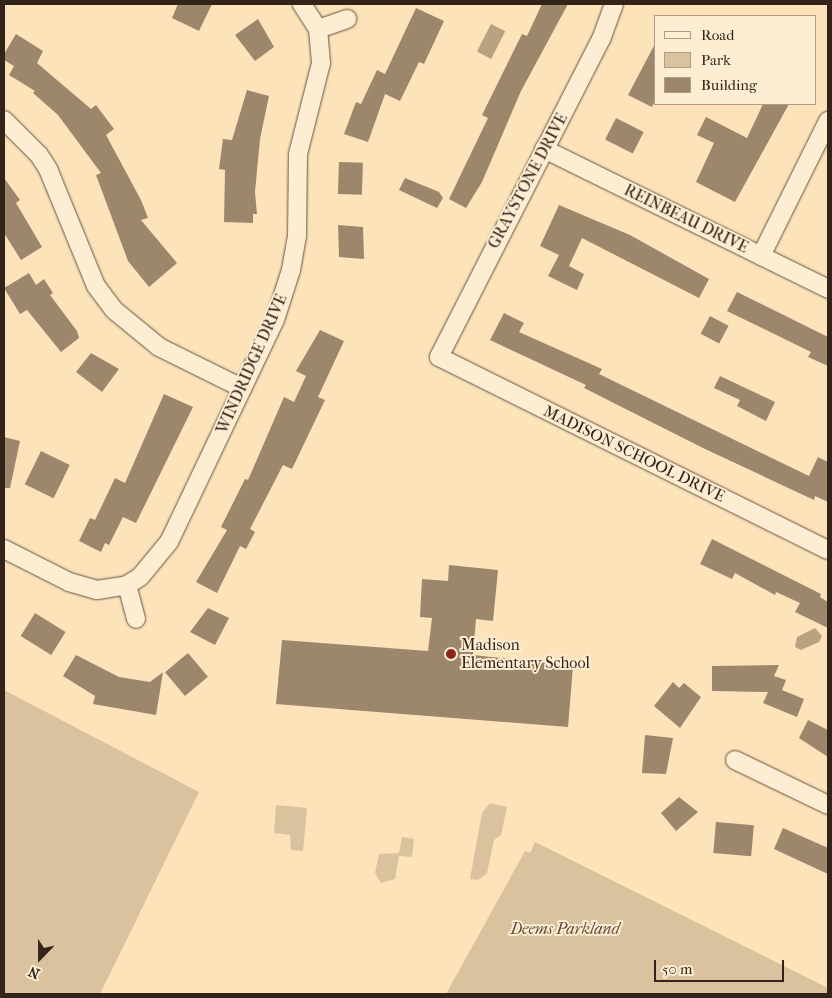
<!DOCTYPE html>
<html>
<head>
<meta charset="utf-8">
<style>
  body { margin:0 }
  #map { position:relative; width:832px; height:998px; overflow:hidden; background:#fce3b9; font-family:"IM FELL French Canon",serif }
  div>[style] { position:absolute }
  .green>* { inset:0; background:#dac29e }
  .water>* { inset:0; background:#b8a282; transform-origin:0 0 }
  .building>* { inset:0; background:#9c876c; transform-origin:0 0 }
  .roads { filter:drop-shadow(0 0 1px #665340) drop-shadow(0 0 1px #665340) }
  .minor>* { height:18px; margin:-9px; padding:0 9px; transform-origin:9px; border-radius:9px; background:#fdedd2 }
  .dots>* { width:14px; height:14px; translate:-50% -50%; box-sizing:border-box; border:2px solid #fdedd2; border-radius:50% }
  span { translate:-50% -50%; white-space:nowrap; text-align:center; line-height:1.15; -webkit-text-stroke:4px #fdedd2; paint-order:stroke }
  .street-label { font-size:16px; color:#342318 }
  .poi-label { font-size:16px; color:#342318 }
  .left { translate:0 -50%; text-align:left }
  .park-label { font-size:16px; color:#5e4b3a; font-style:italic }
  .frame { position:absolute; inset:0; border:5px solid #342318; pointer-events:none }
  .legend { position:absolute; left:654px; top:15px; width:162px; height:90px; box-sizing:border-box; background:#fdedd2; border:1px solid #ad9c88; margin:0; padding:6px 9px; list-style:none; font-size:15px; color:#342318 }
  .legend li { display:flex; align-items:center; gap:10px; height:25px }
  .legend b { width:25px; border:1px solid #ad9c88 }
  .north { position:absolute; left:15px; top:933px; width:50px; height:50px; -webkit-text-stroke:4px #fdedd2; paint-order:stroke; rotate:202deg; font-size:14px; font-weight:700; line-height:20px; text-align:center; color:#342318 }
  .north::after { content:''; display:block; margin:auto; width:18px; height:22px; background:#342318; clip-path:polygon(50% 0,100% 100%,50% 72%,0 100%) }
  .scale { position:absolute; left:654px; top:960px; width:130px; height:22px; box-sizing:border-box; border:2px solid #342318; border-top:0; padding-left:6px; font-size:15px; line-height:18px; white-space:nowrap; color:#342318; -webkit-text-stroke:4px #fdedd2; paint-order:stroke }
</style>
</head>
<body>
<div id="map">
  <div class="green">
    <div style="clip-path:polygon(4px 690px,199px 792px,100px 994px,4px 994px)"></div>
    <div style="clip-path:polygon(490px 803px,507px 807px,501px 835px,494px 840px,487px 873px,478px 880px,470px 879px,482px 813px)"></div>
    <div style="clip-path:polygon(276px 805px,307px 808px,303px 851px,291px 850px,290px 835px,274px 833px)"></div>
    <div style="clip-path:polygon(402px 837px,414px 839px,412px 857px,399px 856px,395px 879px,381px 883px,375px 873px,379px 854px,399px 853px)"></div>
    <div style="clip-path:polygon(535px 842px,828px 988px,828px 994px,446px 994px,525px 851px,530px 853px)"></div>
  </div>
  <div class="water">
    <div style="left:491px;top:24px;width:16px;height:31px;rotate:27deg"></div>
    <div style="clip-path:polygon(815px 628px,822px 636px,819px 642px,801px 650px,795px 647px,797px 637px)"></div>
  </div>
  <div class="building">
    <div style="clip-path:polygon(178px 4px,212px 4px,199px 31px,172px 18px)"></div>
    <div style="clip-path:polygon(542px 4px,568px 4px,521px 91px,482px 182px,466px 208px,449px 199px,488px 118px,482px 115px,522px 34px,527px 36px)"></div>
    <div style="clip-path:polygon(416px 8px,444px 21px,424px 64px,419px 62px,400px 101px,385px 94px,368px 142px,344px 134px,356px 102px,361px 104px,377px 70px,385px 74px)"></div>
    <div style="clip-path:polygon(258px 19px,274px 47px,255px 61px,235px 35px)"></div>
    <div style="clip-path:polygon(16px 34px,43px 51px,37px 63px,91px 109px,96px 105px,114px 129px,106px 135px,141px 200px,148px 218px,141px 220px,177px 263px,149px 287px,128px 261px,96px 175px,101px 173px,58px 115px,33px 93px,35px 91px,9px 75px,14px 66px,4px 60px,4px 54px)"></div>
    <div style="clip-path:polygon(656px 42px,656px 98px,652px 107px,628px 95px)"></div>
    <div style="clip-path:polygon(247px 90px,269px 96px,260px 139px,255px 192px,257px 214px,253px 214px,253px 223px,224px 222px,225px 170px,219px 169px,223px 139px,232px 140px)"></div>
    <div style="clip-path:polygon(763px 104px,789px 104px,735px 202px,696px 182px,714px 143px,697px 135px,706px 117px,747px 138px)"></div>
    <div style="left:616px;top:118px;width:31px;height:24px;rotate:27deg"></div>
    <div style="left:339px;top:162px;width:24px;height:32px;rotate:2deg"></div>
    <div style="clip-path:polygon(4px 178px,20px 200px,16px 203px,42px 247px,21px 260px,4px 233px)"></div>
    <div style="clip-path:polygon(405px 178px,439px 192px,443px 198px,437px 208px,399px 190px)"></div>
    <div style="clip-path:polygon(559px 205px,630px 235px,709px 279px,699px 298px,582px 238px,569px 266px,584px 274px,577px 290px,548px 276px,559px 255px,540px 246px)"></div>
    <div style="clip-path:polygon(338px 225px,363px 227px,364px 259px,339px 257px)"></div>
    <div style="clip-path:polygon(29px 273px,36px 285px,44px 279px,53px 293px,50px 295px,77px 331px,79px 338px,61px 352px,27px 310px,20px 314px,4px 288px)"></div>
    <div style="clip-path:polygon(737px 292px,828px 337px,828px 366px,808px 357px,811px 352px,727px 311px)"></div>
    <div style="clip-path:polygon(504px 313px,524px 323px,519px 332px,602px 369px,599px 374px,809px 476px,818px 457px,828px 462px,828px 502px,815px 496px,814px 500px,705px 449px,584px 388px,586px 385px,490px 340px)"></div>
    <div style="left:710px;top:316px;width:21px;height:20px;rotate:28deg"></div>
    <div style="clip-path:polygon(320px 330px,344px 341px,318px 397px,325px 400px,292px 469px,283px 465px,250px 529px,255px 532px,246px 549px,240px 546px,217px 593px,196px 582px,227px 530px,221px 527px,245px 479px,248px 480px,284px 397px,294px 402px,306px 376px,296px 371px)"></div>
    <div style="clip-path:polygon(91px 353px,119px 369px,102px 392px,76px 372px)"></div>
    <div style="clip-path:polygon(720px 376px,775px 402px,766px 421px,737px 406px,740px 400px,714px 388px)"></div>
    <div style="clip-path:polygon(164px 394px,193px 407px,136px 523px,123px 517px,109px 545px,105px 543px,101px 552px,79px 541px,90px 518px,95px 520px,115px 478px,125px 483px)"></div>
    <div style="clip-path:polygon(4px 437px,20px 441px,10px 488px,4px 488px)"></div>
    <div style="left:41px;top:451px;width:32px;height:37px;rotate:26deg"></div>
    <div style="clip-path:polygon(712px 539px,821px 594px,820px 597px,828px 602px,828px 628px,795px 612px,800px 603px,776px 592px,775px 595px,735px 573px,732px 579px,700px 564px)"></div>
    <div style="clip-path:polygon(449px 565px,498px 570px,493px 621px,476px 619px,473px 655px,573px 666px,568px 727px,276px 704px,282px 640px,428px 651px,432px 618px,420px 617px,422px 579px,448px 581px)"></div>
    <div style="clip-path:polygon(208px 608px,229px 618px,215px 645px,190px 632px)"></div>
    <div style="left:35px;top:613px;width:36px;height:27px;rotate:32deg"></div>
    <div style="left:188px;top:653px;width:31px;height:30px;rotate:50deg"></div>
    <div style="clip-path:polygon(76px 655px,119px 677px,150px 682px,163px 672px,156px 715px,93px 704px,95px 696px,63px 676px)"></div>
    <div style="clip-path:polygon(779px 665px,774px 676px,786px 680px,782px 690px,804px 699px,797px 717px,763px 703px,768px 692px,712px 691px,712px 666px)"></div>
    <div style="clip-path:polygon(673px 682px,679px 688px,684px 683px,701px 697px,680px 728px,654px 706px)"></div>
    <div style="clip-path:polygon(808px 720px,828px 730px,828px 757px,799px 738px)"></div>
    <div style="clip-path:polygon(645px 735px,673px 738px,666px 774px,642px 773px)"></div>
    <div style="clip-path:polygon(679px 797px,698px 812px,676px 831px,661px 813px)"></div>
    <div style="left:716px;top:822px;width:38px;height:31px;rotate:5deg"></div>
    <div style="clip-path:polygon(783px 828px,828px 848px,828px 874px,774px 849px)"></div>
  </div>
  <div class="roads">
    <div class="minor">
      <div style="left:614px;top:4px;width:37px;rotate:110deg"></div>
      <div style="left:601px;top:39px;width:357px;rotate:117deg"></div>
      <div style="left:439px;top:357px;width:434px;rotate:26.4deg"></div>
      <div style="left:318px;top:29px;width:31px;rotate:-19deg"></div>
      <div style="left:4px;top:120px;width:49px;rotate:45deg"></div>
      <div style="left:39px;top:155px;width:17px;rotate:57deg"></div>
      <div style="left:48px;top:169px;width:126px;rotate:67.7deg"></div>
      <div style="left:96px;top:286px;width:30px;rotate:53deg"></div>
      <div style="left:114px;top:310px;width:58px;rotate:39.4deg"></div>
      <div style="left:159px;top:347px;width:93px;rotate:26.3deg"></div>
      <div style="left:544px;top:149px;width:317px;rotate:26.2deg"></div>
      <div style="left:761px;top:256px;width:151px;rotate:-63.6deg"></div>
      <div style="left:4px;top:549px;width:73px;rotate:26.9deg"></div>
      <div style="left:69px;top:582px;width:29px;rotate:16deg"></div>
      <div style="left:97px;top:590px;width:30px;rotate:-9deg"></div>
      <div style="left:127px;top:585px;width:15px;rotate:-32deg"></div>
      <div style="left:140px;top:577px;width:45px;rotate:-50.4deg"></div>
      <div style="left:169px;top:542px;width:246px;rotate:-64.5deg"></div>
      <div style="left:275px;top:320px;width:52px;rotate:-72.3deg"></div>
      <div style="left:291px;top:270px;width:35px;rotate:-80deg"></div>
      <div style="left:297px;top:236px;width:82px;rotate:-89.3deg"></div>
      <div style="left:298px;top:154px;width:94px;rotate:-75.8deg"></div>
      <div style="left:321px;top:63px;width:34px;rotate:-95deg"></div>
      <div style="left:318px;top:29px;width:30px;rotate:-123deg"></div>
      <div style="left:127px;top:585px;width:35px;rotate:75deg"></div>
      <div style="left:735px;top:760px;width:103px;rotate:25.8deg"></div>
    </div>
  </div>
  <div class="dots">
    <div style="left:451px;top:654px;background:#8f2418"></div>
  </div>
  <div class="street-label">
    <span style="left:528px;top:181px;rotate:-62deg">GRAYSTONE DRIVE</span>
    <span style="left:686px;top:219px;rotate:26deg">REINBEAU DRIVE</span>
    <span style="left:252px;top:364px;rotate:-66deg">WINDRIDGE DRIVE</span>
    <span style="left:634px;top:454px;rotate:26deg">MADISON SCHOOL DRIVE</span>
  </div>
  <div class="poi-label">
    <span class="left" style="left:461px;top:654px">Madison<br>Elementary School</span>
  </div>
  <div class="park-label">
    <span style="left:565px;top:929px">Deems Parkland</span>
  </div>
  <div class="frame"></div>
  <ul class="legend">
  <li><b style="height:6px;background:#fdedd2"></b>Road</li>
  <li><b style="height:14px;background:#dac29e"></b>Park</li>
  <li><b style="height:14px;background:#9c876c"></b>Building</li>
  </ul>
  <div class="north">N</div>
  <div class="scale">50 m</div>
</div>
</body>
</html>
